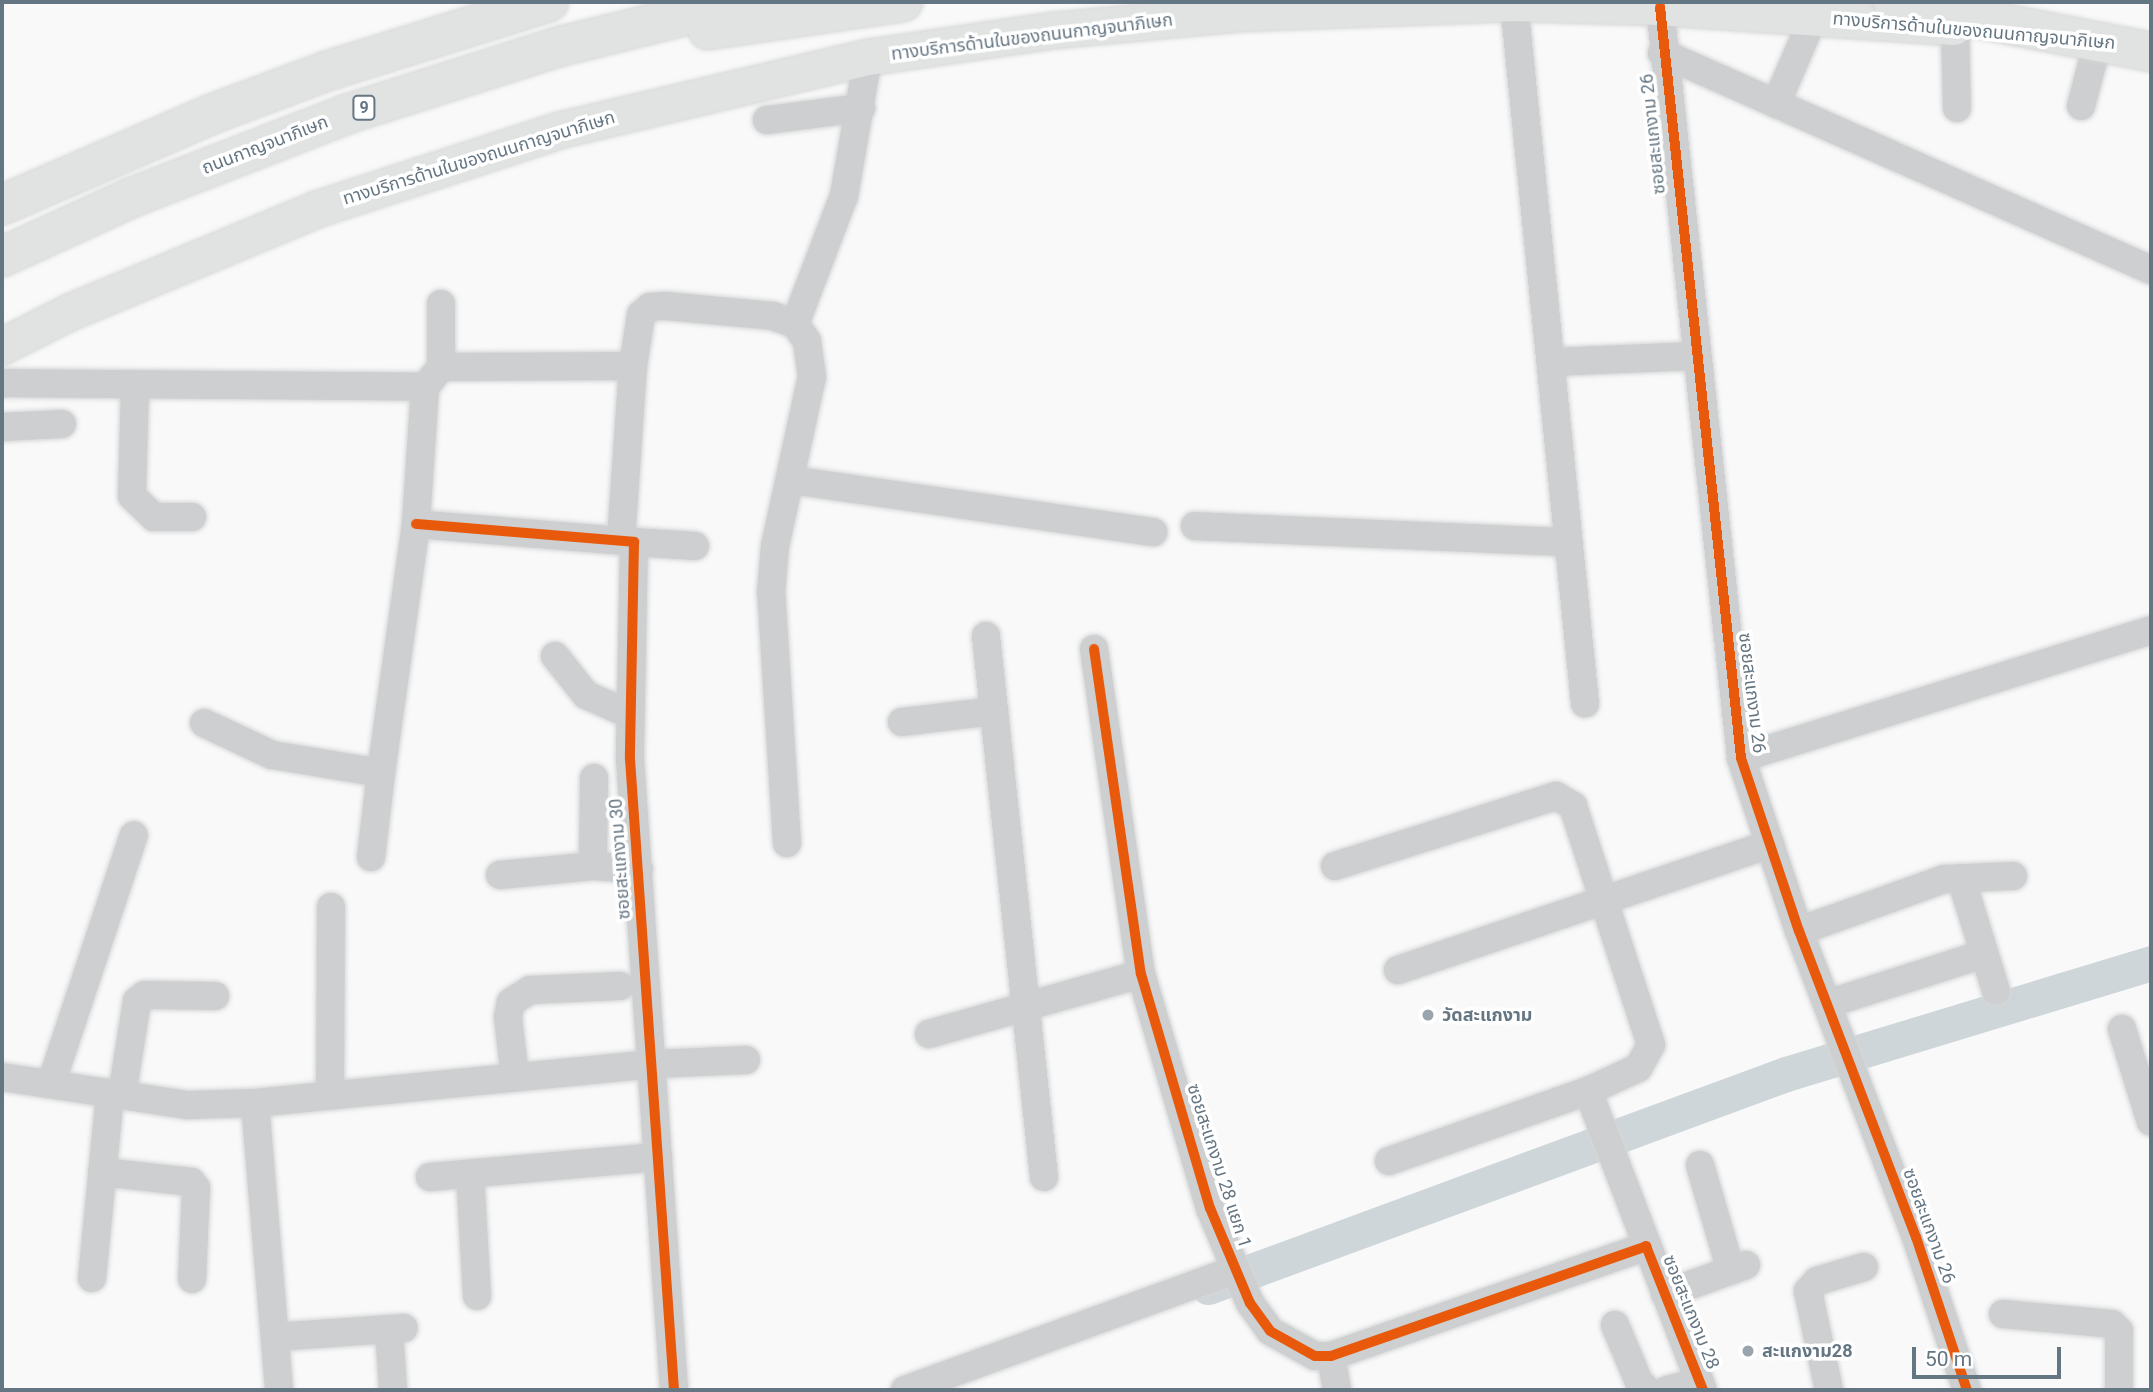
<!DOCTYPE html>
<html>
<head>
<meta charset="utf-8">
<style>
  body { margin:0 }
  #map { position:relative; width:2153px; height:1392px; overflow:hidden; background:#f9f9f9; font-family:Roboto,"Noto Sans Thai",sans-serif }
  div>[style] { position:absolute }
  .river>* { height:35px; margin:-17.5px; padding:0 17.5px; transform-origin:17.5px; border-radius:17.5px; background:#ced6d9 }
  .roads { filter:drop-shadow(0 0 2px #d5d6d7) drop-shadow(0 0 2px #d5d6d7) }
  .minor>* { height:28px; margin:-14px; padding:0 14px; transform-origin:14px; border-radius:14px; background:#cecfd0 }
  .major>* { height:35px; margin:-17.5px; padding:0 17.5px; transform-origin:17.5px; border-radius:17.5px; background:#e1e2e2 }
  .highway>* { height:38px; margin:-19px; padding:0 19px; transform-origin:19px; border-radius:19px; background:#e1e2e2 }
  .bridges { filter:drop-shadow(0 0 2px #d5d6d6) drop-shadow(0 0 2px #d5d6d6) }
  .highway-bridge>* { height:38px; margin:-19px; padding:0 19px; transform-origin:19px; border-radius:19px; background:#e1e2e2 }
  .cycleway>* { height:10px; margin:-5px; padding:0 5px; transform-origin:5px; border-radius:5px; background:#e8590c }
  .dots>* { width:19px; height:19px; translate:-50% -50%; box-sizing:border-box; border:4px solid #fff; border-radius:50% }
  span { translate:-50% -50%; white-space:nowrap; text-align:center; line-height:1.15; -webkit-text-stroke:7px #fff; paint-order:stroke }
  .shield-label span { padding:2px 5px; background:#fff; border:2px solid; border-radius:5px; -webkit-text-stroke-width:0 }
  .shield-label { font-size:16px; color:#657683; font-weight:700 }
  .street-label { font-size:18px; color:#657683 }
  .poi-label { font-size:18px; color:#657683; font-weight:700 }
  .left { translate:0 -50%; text-align:left }
  .frame { position:absolute; inset:0; border:4px solid #657683; pointer-events:none }
  .scale { position:absolute; left:1912px; top:1347px; width:149px; height:32px; box-sizing:border-box; border:4px solid #657683; border-top:0; padding-left:9px; font-size:21px; line-height:24px; white-space:nowrap; color:#657683; -webkit-text-stroke:5px #fff; paint-order:stroke }
</style>
</head>
<body>
<div id="map">
  <div class="river">
    <div style="left:1208px;top:1287px;width:616px;rotate:-20.23deg"></div>
    <div style="left:1786px;top:1074px;width:382px;rotate:-16.9deg"></div>
  </div>
  <div class="roads">
    <div class="minor">
      <div style="left:1514px;top:3px;width:704px;rotate:84.21deg"></div>
      <div style="left:1660px;top:7px;width:755px;rotate:83.84deg"></div>
      <div style="left:1741px;top:758px;width:182px;rotate:71.5deg"></div>
      <div style="left:1799px;top:931px;width:328px;rotate:69.1deg"></div>
      <div style="left:1916px;top:1237px;width:161px;rotate:71.6deg"></div>
      <div style="left:1955px;top:28px;width:80px;rotate:88.6deg"></div>
      <div style="left:1662px;top:53px;width:535px;rotate:23.93deg"></div>
      <div style="left:1776px;top:104px;width:94px;rotate:-66.7deg"></div>
      <div style="left:2081px;top:106px;width:67px;rotate:-75.3deg"></div>
      <div style="left:767px;top:120px;width:95px;rotate:-7.3deg"></div>
      <div style="left:1553px;top:362px;width:141px;rotate:-2.4deg"></div>
      <div style="left:441px;top:367px;width:63px;rotate:-90deg"></div>
      <div style="left:2px;top:383px;width:423px;rotate:0.5deg"></div>
      <div style="left:425px;top:387px;width:137px;rotate:93.8deg"></div>
      <div style="left:416px;top:524px;width:251px;rotate:98deg"></div>
      <div style="left:381px;top:773px;width:110px;rotate:-170.6deg"></div>
      <div style="left:272px;top:755px;width:75px;rotate:-154.8deg"></div>
      <div style="left:135px;top:386px;width:110px;rotate:91.6deg"></div>
      <div style="left:132px;top:496px;width:30px;rotate:44deg"></div>
      <div style="left:154px;top:517px;width:38px"></div>
      <div style="left:425px;top:387px;width:26px;rotate:-51deg"></div>
      <div style="left:441px;top:367px;width:192px;rotate:-0.3deg"></div>
      <div style="left:2px;top:427px;width:60px;rotate:-2.9deg"></div>
      <div style="left:791px;top:480px;width:366px;rotate:8.2deg"></div>
      <div style="left:416px;top:524px;width:219px;rotate:4.7deg"></div>
      <div style="left:634px;top:542px;width:217px;rotate:91.1deg"></div>
      <div style="left:630px;top:759px;width:633px;rotate:86.01deg"></div>
      <div style="left:1195px;top:526px;width:371px;rotate:2.5deg"></div>
      <div style="left:621px;top:541px;width:175px;rotate:-86.1deg"></div>
      <div style="left:633px;top:366px;width:52px;rotate:-81.1deg"></div>
      <div style="left:641px;top:315px;width:12px;rotate:-42deg"></div>
      <div style="left:650px;top:307px;width:16px;rotate:-4deg"></div>
      <div style="left:666px;top:306px;width:107px;rotate:5.3deg"></div>
      <div style="left:773px;top:316px;width:23px;rotate:20deg"></div>
      <div style="left:795px;top:324px;width:137px;rotate:-69.1deg"></div>
      <div style="left:844px;top:196px;width:141px;rotate:-80.2deg"></div>
      <div style="left:634px;top:542px;width:61px;rotate:3.8deg"></div>
      <div style="left:986px;top:636px;width:544px;rotate:83.88deg"></div>
      <div style="left:1094px;top:649px;width:328px;rotate:81.8deg"></div>
      <div style="left:1141px;top:974px;width:244px;rotate:73.6deg"></div>
      <div style="left:1210px;top:1208px;width:103px;rotate:67.2deg"></div>
      <div style="left:1250px;top:1303px;width:34px;rotate:54deg"></div>
      <div style="left:1270px;top:1331px;width:51px;rotate:29.1deg"></div>
      <div style="left:1315px;top:1356px;width:16px"></div>
      <div style="left:1331px;top:1356px;width:334px;rotate:-19.2deg"></div>
      <div style="left:555px;top:656px;width:50px;rotate:51.5deg"></div>
      <div style="left:586px;top:695px;width:47px;rotate:23.8deg"></div>
      <div style="left:902px;top:722px;width:93px;rotate:-6.8deg"></div>
      <div style="left:1741px;top:758px;width:430px;rotate:-17.3deg"></div>
      <div style="left:594px;top:778px;width:88px;rotate:90.7deg"></div>
      <div style="left:593px;top:866px;width:46px;rotate:3.7deg"></div>
      <div style="left:787px;top:843px;width:252px;rotate:-93.6deg"></div>
      <div style="left:771px;top:592px;width:46px;rotate:-85deg"></div>
      <div style="left:775px;top:546px;width:173px;rotate:-77.7deg"></div>
      <div style="left:812px;top:377px;width:36px;rotate:-98deg"></div>
      <div style="left:807px;top:341px;width:21px;rotate:-125deg"></div>
      <div style="left:371px;top:857px;width:85px;rotate:-83.2deg"></div>
      <div style="left:1335px;top:866px;width:232px;rotate:-17.6deg"></div>
      <div style="left:1556px;top:796px;width:20px;rotate:30deg"></div>
      <div style="left:1573px;top:806px;width:251px;rotate:71.9deg"></div>
      <div style="left:1651px;top:1045px;width:26px;rotate:119deg"></div>
      <div style="left:1638px;top:1068px;width:55px;rotate:155.3deg"></div>
      <div style="left:1588px;top:1091px;width:320px;rotate:69deg"></div>
      <div style="left:500px;top:875px;width:93px;rotate:-5.5deg"></div>
      <div style="left:1961px;top:878px;width:118px;rotate:72.8deg"></div>
      <div style="left:1799px;top:931px;width:154px;rotate:-19.7deg"></div>
      <div style="left:1944px;top:879px;width:69px;rotate:-2.5deg"></div>
      <div style="left:1398px;top:970px;width:393px;rotate:-18.7deg"></div>
      <div style="left:1827px;top:1004px;width:165px;rotate:-17.7deg"></div>
      <div style="left:2122px;top:1029px;width:97px;rotate:72.7deg"></div>
      <div style="left:929px;top:1034px;width:220px;rotate:-15.8deg"></div>
      <div style="left:2px;top:1077px;width:188px;rotate:8.6deg"></div>
      <div style="left:188px;top:1105px;width:67px;rotate:-1.7deg"></div>
      <div style="left:255px;top:1103px;width:400px;rotate:-5.6deg"></div>
      <div style="left:653px;top:1064px;width:93px;rotate:-2.5deg"></div>
      <div style="left:515px;top:1077px;width:60px;rotate:-96.7deg"></div>
      <div style="left:508px;top:1017px;width:15px;rotate:-79deg"></div>
      <div style="left:511px;top:1002px;width:22px;rotate:-32deg"></div>
      <div style="left:530px;top:990px;width:90px;rotate:-2.5deg"></div>
      <div style="left:51px;top:1084px;width:262px;rotate:-71.6deg"></div>
      <div style="left:122px;top:1095px;width:95px;rotate:-80.9deg"></div>
      <div style="left:137px;top:1001px;width:10px;rotate:-37deg"></div>
      <div style="left:145px;top:995px;width:70px;rotate:0.8deg"></div>
      <div style="left:330px;top:1095px;width:188px;rotate:-89.7deg"></div>
      <div style="left:255px;top:1103px;width:288px;rotate:85.2deg"></div>
      <div style="left:1389px;top:1161px;width:211px;rotate:-19.4deg"></div>
      <div style="left:1700px;top:1165px;width:110px;rotate:73.7deg"></div>
      <div style="left:102px;top:1172px;width:90px;rotate:6.4deg"></div>
      <div style="left:191px;top:1182px;width:8px;rotate:50deg"></div>
      <div style="left:196px;top:1188px;width:91px;rotate:92.5deg"></div>
      <div style="left:470px;top:1174px;width:122px;rotate:86.7deg"></div>
      <div style="left:430px;top:1177px;width:229px;rotate:-5deg"></div>
      <div style="left:92px;top:1278px;width:185px;rotate:-84.4deg"></div>
      <div style="left:1665px;top:1294px;width:86px;rotate:-19.7deg"></div>
      <div style="left:2003px;top:1314px;width:109px;rotate:5.2deg"></div>
      <div style="left:2112px;top:1324px;width:10px;rotate:45deg"></div>
      <div style="left:2119px;top:1331px;width:59px;rotate:90deg"></div>
      <div style="left:1615px;top:1325px;width:62px;rotate:67.2deg"></div>
      <div style="left:1639px;top:1382px;width:11px;rotate:45deg"></div>
      <div style="left:389px;top:1329px;width:61px;rotate:86.2deg"></div>
      <div style="left:275px;top:1337px;width:129px;rotate:-4deg"></div>
      <div style="left:1331px;top:1356px;width:35px;rotate:80deg"></div>
      <div style="left:905px;top:1390px;width:351px;rotate:-20deg"></div>
      <div style="left:1667px;top:1390px;width:34px;rotate:-14deg"></div>
      <div style="left:1829px;top:1390px;width:101px;rotate:-102deg"></div>
      <div style="left:1808px;top:1291px;width:13px;rotate:-48deg"></div>
      <div style="left:1817px;top:1281px;width:49px;rotate:-16.6deg"></div>
    </div>
    <div class="major">
      <div style="left:2px;top:346px;width:75px;rotate:-26.9deg"></div>
      <div style="left:69px;top:312px;width:268px;rotate:-22.6deg"></div>
      <div style="left:316px;top:209px;width:256px;rotate:-18deg"></div>
      <div style="left:559px;top:130px;width:318px;rotate:-13.3deg"></div>
      <div style="left:868px;top:57px;width:188px;rotate:-8.3deg"></div>
      <div style="left:1054px;top:30px;width:187px;rotate:-5.2deg"></div>
      <div style="left:1240px;top:13px;width:274px;rotate:-2.1deg"></div>
      <div style="left:1514px;top:3px;width:146px;rotate:1.6deg"></div>
      <div style="left:1660px;top:7px;width:294px;rotate:3.9deg"></div>
    </div>
    <div class="highway">
      <div style="left:708px;top:30px;width:197px;rotate:-8.2deg"></div>
      <div style="left:2px;top:205px;width:229px;rotate:-23.4deg"></div>
      <div style="left:212px;top:114px;width:123px;rotate:-20.5deg"></div>
      <div style="left:327px;top:71px;width:232px;rotate:-17.3deg"></div>
      <div style="left:2px;top:257px;width:144px;rotate:-24.6deg"></div>
      <div style="left:133px;top:197px;width:230px;rotate:-21.2deg"></div>
      <div style="left:347px;top:114px;width:225px;rotate:-17.6deg"></div>
      <div style="left:562px;top:46px;width:184px;rotate:-13.8deg"></div>
    </div>
  </div>
  <div class="bridges">
    <div class="highway-bridge">
      <div style="left:1893px;top:2px;width:263px;rotate:11deg"></div>
    </div>
  </div>
  <div class="cycleway">
    <div style="left:1660px;top:7px;width:755px;rotate:83.84deg"></div>
    <div style="left:1741px;top:758px;width:182px;rotate:71.5deg"></div>
    <div style="left:1799px;top:931px;width:328px;rotate:69.1deg"></div>
    <div style="left:1916px;top:1237px;width:161px;rotate:71.6deg"></div>
    <div style="left:416px;top:524px;width:219px;rotate:4.7deg"></div>
    <div style="left:634px;top:542px;width:217px;rotate:91.1deg"></div>
    <div style="left:630px;top:759px;width:633px;rotate:86.01deg"></div>
    <div style="left:1094px;top:649px;width:328px;rotate:81.8deg"></div>
    <div style="left:1141px;top:974px;width:244px;rotate:73.6deg"></div>
    <div style="left:1210px;top:1208px;width:103px;rotate:67.2deg"></div>
    <div style="left:1250px;top:1303px;width:34px;rotate:54deg"></div>
    <div style="left:1270px;top:1331px;width:51px;rotate:29.1deg"></div>
    <div style="left:1315px;top:1356px;width:16px"></div>
    <div style="left:1331px;top:1356px;width:334px;rotate:-19.2deg"></div>
    <div style="left:1646px;top:1246px;width:155px;rotate:68.4deg"></div>
  </div>
  <div class="dots">
    <div style="left:1428px;top:1015px;background:#99a4ac"></div>
    <div style="left:1748px;top:1351px;background:#99a4ac"></div>
  </div>
  <div class="shield-label">
    <span style="left:364px;top:108px">9</span>
  </div>
  <div class="street-label">
    <span style="left:1974px;top:31px;rotate:5deg">ทางบริการด้านในของถนนกาญจนาภิเษก</span>
    <span style="left:1032px;top:37px;rotate:-7deg">ทางบริการด้านในของถนนกาญจนาภิเษก</span>
    <span style="left:1653px;top:134px;rotate:-96deg">ซอยสะแกงาม 26</span>
    <span style="left:265px;top:145px;rotate:-21deg">ถนนกาญจนาภิเษก</span>
    <span style="left:479px;top:158px;rotate:-17deg">ทางบริการด้านในของถนนกาญจนาภิเษก</span>
    <span style="left:1752px;top:693px;rotate:83deg">ซอยสะแกงาม 26</span>
    <span style="left:620px;top:859px;rotate:-94deg">ซอยสะแกงาม 30</span>
    <span style="left:1219px;top:1166px;rotate:72deg">ซอยสะแกงาม 28 แยก 1</span>
    <span style="left:1929px;top:1226px;rotate:70deg">ซอยสะแกงาม 26</span>
    <span style="left:1691px;top:1312px;rotate:68deg">ซอยสะแกงาม 28</span>
  </div>
  <div class="poi-label">
    <span class="left" style="left:1442px;top:1015px">วัดสะแกงาม</span>
    <span class="left" style="left:1762px;top:1351px">สะแกงาม28</span>
  </div>
  <div class="frame"></div>
  <div class="scale">50 m</div>
</div>
</body>
</html>
